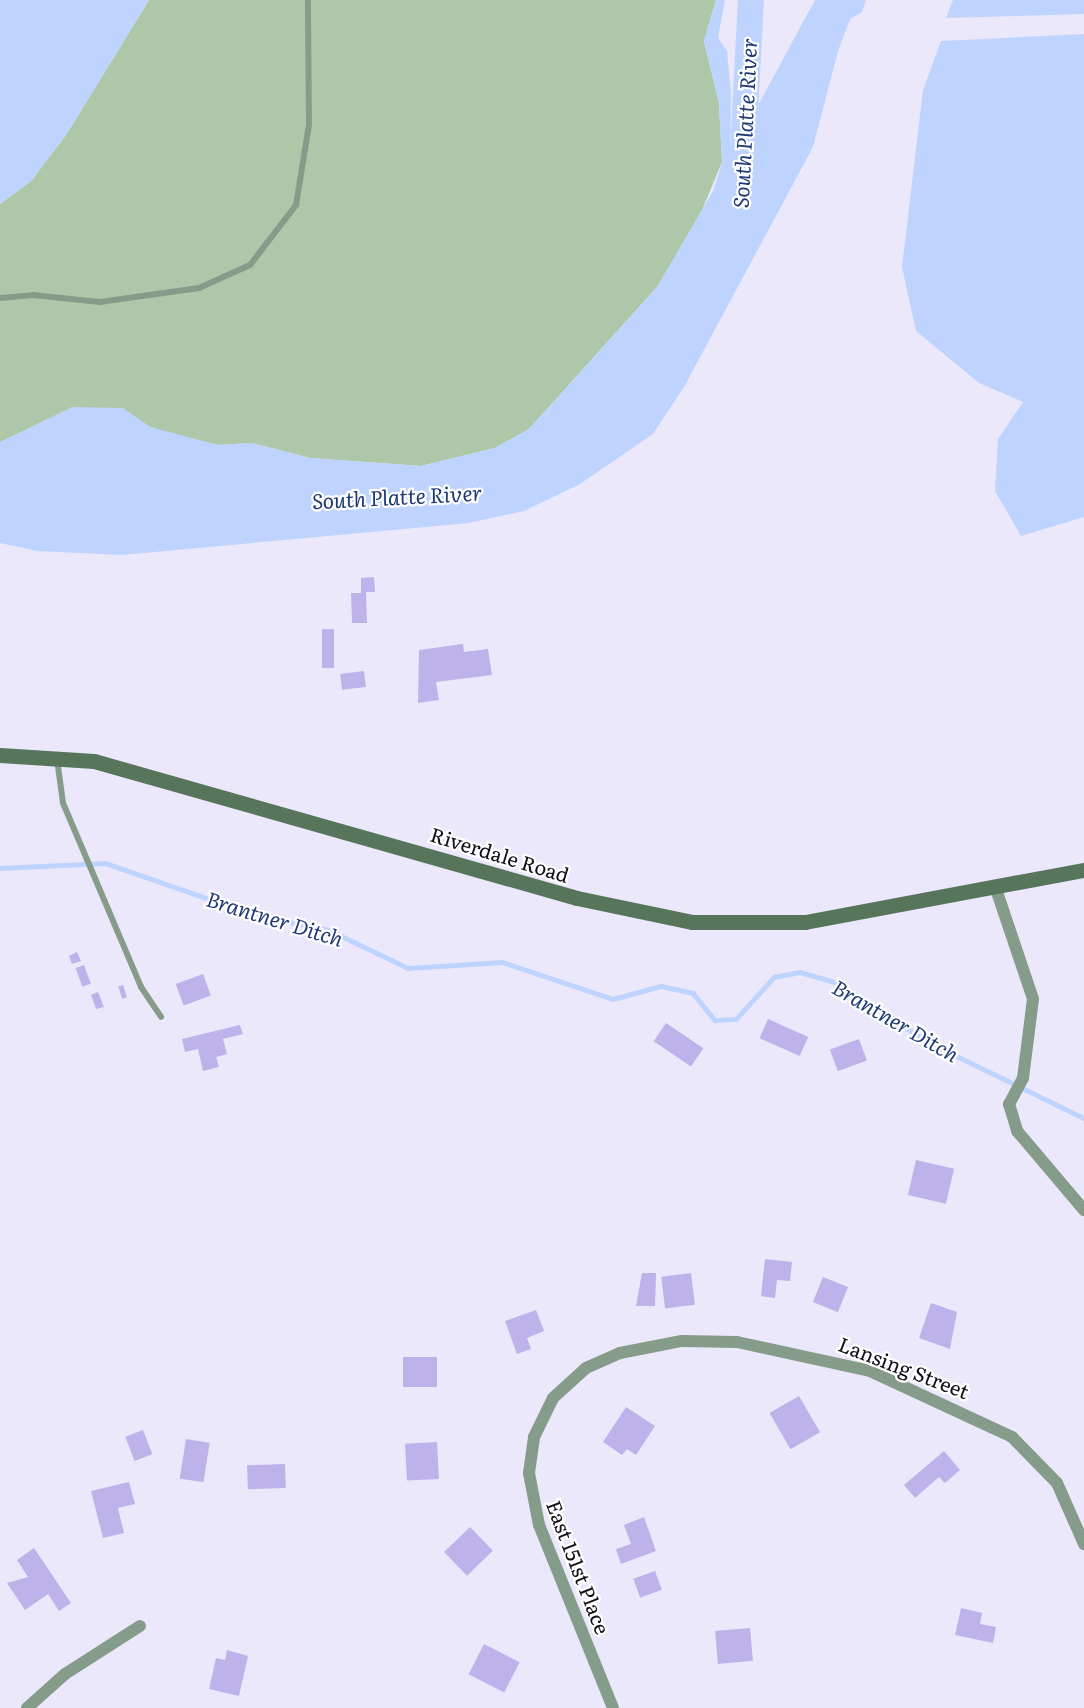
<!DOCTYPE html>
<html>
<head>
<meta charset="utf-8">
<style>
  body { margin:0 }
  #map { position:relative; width:1084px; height:1708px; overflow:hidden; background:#ece8fb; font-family:Literata,serif }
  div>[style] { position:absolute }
  .green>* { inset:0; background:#afc7a9 }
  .water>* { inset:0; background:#bed4ff }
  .stream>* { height:4.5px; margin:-2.25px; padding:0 2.25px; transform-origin:2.25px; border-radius:2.25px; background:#bed4ff }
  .river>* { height:26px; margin:-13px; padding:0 13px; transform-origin:13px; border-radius:13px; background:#bed4ff }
  .building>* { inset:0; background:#beb2ea; transform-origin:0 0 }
  .lane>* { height:6px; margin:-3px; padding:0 3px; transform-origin:3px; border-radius:3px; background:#869c8a }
  .street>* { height:12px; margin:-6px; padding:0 6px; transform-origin:6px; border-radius:6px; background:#869c8a }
  .secondary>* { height:15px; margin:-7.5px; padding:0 7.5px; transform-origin:7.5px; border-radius:7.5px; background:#56755b }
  span { translate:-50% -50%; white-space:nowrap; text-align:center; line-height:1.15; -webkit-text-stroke:4.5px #fff; paint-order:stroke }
  .street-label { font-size:20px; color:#100f16 }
  .water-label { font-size:21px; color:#1e3976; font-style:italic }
</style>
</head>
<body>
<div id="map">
  <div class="green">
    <div style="clip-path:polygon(149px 0,716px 0,704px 41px,719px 103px,722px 162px,700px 215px,657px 287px,529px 429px,495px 448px,421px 466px,310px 458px,252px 443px,218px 445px,180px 437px,150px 427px,122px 408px,0 442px,0 204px,31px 181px,66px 135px)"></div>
  </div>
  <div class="water">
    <div style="clip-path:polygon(0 0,149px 0,66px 135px,31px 181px,0 204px)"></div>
    <div style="clip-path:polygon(716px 0,725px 0,718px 38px,727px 51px,731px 91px,730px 157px,815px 0,866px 0,862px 12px,850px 19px,838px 51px,813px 147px,684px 387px,653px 434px,580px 484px,524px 511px,469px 523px,122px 555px,37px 551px,0 543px,0 442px,72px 407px,123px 408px,150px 427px,218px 445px,252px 443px,310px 458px,421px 466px,495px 448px,529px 429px,657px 287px,714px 189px,722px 162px,719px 103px,704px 41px)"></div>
    <div style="clip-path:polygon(953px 0,1084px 0,1084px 14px,946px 18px)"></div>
    <div style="clip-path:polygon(1084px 34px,1084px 517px,1021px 536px,995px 491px,998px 439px,1023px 402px,979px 383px,916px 331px,902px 267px,923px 90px,941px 41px)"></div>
  </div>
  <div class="stream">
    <div style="left:0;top:868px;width:105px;rotate:-2.7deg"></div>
    <div style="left:105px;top:863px;width:156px;rotate:19.1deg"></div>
    <div style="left:252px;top:914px;width:79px;rotate:11.7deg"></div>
    <div style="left:329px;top:930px;width:88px;rotate:25.7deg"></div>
    <div style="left:408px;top:968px;width:94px;rotate:-3.7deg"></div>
    <div style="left:502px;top:962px;width:117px;rotate:18.4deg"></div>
    <div style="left:613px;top:999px;width:50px;rotate:-15.2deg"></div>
    <div style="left:661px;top:986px;width:33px;rotate:12deg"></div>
    <div style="left:693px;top:993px;width:35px;rotate:51deg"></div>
    <div style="left:715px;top:1020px;width:21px;rotate:-3deg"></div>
    <div style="left:736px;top:1019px;width:57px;rotate:-47.9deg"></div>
    <div style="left:774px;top:977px;width:26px;rotate:-11deg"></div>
    <div style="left:800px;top:972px;width:37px;rotate:16deg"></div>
    <div style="left:836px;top:982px;width:110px;rotate:33.1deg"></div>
    <div style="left:928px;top:1042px;width:174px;rotate:26deg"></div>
  </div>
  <div class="river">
    <div style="left:742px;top:170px;width:170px;rotate:-87deg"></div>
  </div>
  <div class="building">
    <div style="clip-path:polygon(374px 577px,375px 592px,366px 592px,367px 623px,352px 623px,351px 593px,361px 593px,361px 578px)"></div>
    <div style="left:322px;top:629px;width:12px;height:39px"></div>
    <div style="clip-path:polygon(463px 644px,464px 652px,488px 649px,492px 675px,436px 682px,439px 700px,418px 703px,419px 650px)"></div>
    <div style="left:364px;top:671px;width:16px;height:24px;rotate:83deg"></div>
    <div style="clip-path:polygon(77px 952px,81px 961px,72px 964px,69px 956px)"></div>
    <div style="left:84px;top:965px;width:20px;height:9px;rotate:70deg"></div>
    <div style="left:203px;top:974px;width:23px;height:29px;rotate:70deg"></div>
    <div style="left:123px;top:985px;width:13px;height:5px;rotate:72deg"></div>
    <div style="clip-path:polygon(98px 992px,104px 1007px,96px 1009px,91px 995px)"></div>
    <div style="left:768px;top:1019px;width:44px;height:21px;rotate:24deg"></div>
    <div style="left:666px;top:1023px;width:45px;height:22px;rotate:34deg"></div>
    <div style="clip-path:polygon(240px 1025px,243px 1034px,223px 1039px,227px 1054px,216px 1057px,219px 1067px,203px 1071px,198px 1049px,185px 1052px,182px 1039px)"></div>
    <div style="left:859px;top:1039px;width:23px;height:31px;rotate:70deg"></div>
    <div style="left:916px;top:1160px;width:39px;height:36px;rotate:13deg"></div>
    <div style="clip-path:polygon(765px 1259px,792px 1262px,790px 1281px,777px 1280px,775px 1298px,761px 1296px)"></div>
    <div style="clip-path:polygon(642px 1273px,656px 1273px,655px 1306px,636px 1306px)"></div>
    <div style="left:691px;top:1273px;width:32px;height:30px;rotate:83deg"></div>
    <div style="left:823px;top:1277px;width:27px;height:27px;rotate:22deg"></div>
    <div style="clip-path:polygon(931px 1303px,957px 1312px,950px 1349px,919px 1338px)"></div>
    <div style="clip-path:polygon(536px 1310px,544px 1331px,527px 1338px,531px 1349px,517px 1354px,505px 1321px)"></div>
    <div style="left:403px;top:1357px;width:34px;height:30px"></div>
    <div style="left:799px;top:1396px;width:42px;height:34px;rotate:60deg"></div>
    <div style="clip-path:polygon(626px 1407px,655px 1426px,636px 1455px,627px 1449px,622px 1455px,603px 1442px)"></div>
    <div style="left:143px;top:1430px;width:26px;height:19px;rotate:69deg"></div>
    <div style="left:186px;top:1439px;width:24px;height:40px;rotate:9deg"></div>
    <div style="left:437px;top:1442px;width:37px;height:32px;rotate:87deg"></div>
    <div style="clip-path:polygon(944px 1451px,960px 1470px,945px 1483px,939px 1477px,915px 1498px,904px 1485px)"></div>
    <div style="left:285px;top:1464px;width:24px;height:38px;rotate:88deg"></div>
    <div style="clip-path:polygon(129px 1482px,135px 1504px,118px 1508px,124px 1533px,103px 1538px,91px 1491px)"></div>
    <div style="clip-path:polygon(644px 1517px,656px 1551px,621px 1564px,616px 1549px,631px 1544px,624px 1525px)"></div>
    <div style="left:470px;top:1527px;width:33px;height:36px;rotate:46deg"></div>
    <div style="clip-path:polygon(34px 1548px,71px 1603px,59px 1611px,48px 1594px,25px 1610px,7px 1583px,28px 1577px,17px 1560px)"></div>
    <div style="left:655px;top:1571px;width:20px;height:23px;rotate:70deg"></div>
    <div style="clip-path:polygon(961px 1608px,982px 1613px,980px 1624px,996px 1627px,993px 1643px,955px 1635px)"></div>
    <div style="left:750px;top:1628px;width:33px;height:35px;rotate:85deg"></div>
    <div style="left:484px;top:1644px;width:40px;height:34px;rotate:27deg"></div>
    <div style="clip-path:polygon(227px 1650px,248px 1656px,239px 1696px,209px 1689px,216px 1658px,225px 1660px)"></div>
  </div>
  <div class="lane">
    <div style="left:0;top:298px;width:33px;rotate:-5deg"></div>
    <div style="left:33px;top:295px;width:67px;rotate:6deg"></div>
    <div style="left:100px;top:302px;width:100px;rotate:-8deg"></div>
    <div style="left:199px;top:288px;width:56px;rotate:-24.3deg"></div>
    <div style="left:250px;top:265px;width:76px;rotate:-52.5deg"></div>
    <div style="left:296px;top:205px;width:81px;rotate:-80.8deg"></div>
    <div style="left:309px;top:125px;width:125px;rotate:-90.5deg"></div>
    <div style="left:57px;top:759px;width:44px;rotate:82.2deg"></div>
    <div style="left:63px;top:803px;width:200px;rotate:67deg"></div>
    <div style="left:141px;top:987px;width:36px;rotate:56deg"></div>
  </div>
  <div class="street">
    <div style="left:996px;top:889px;width:116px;rotate:71.4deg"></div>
    <div style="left:1033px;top:999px;width:80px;rotate:97.2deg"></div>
    <div style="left:1023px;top:1078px;width:30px;rotate:118deg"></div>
    <div style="left:1009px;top:1104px;width:28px;rotate:73deg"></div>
    <div style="left:1017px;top:1131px;width:104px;rotate:49.7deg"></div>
    <div style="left:27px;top:1708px;width:51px;rotate:-41.8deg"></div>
    <div style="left:65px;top:1674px;width:89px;rotate:-32.6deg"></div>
    <div style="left:613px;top:1708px;width:197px;rotate:-112deg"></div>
    <div style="left:539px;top:1525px;width:53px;rotate:-100.9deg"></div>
    <div style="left:529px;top:1473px;width:36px;rotate:-82deg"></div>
    <div style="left:534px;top:1437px;width:43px;rotate:-64deg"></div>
    <div style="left:553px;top:1398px;width:45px;rotate:-42.3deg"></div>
    <div style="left:586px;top:1368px;width:37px;rotate:-24deg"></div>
    <div style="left:620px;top:1353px;width:63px;rotate:-11deg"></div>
    <div style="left:682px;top:1341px;width:55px;rotate:1deg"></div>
    <div style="left:737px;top:1342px;width:136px;rotate:12.3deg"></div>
    <div style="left:870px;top:1371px;width:157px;rotate:24.9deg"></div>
    <div style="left:1012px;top:1437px;width:64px;rotate:45.6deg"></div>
    <div style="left:1057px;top:1483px;width:67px;rotate:66.1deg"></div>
  </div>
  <div class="secondary">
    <div style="left:0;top:755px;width:94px;rotate:3.7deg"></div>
    <div style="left:94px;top:761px;width:502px;rotate:15.84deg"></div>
    <div style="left:577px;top:898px;width:117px;rotate:11.8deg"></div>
    <div style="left:692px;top:922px;width:113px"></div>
    <div style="left:805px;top:922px;width:284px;rotate:-10.6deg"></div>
  </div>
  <div class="street-label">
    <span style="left:500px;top:854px;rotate:17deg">Riverdale Road</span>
    <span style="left:904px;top:1367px;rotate:21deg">Lansing Street</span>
    <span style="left:579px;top:1567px;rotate:69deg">East 151st Place</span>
  </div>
  <div class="water-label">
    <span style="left:744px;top:123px;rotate:-87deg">South Platte River</span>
    <span style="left:397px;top:496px;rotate:-3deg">South Platte River</span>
    <span style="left:275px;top:918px;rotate:17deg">Brantner Ditch</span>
    <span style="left:896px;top:1020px;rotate:30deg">Brantner Ditch</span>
  </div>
</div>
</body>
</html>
